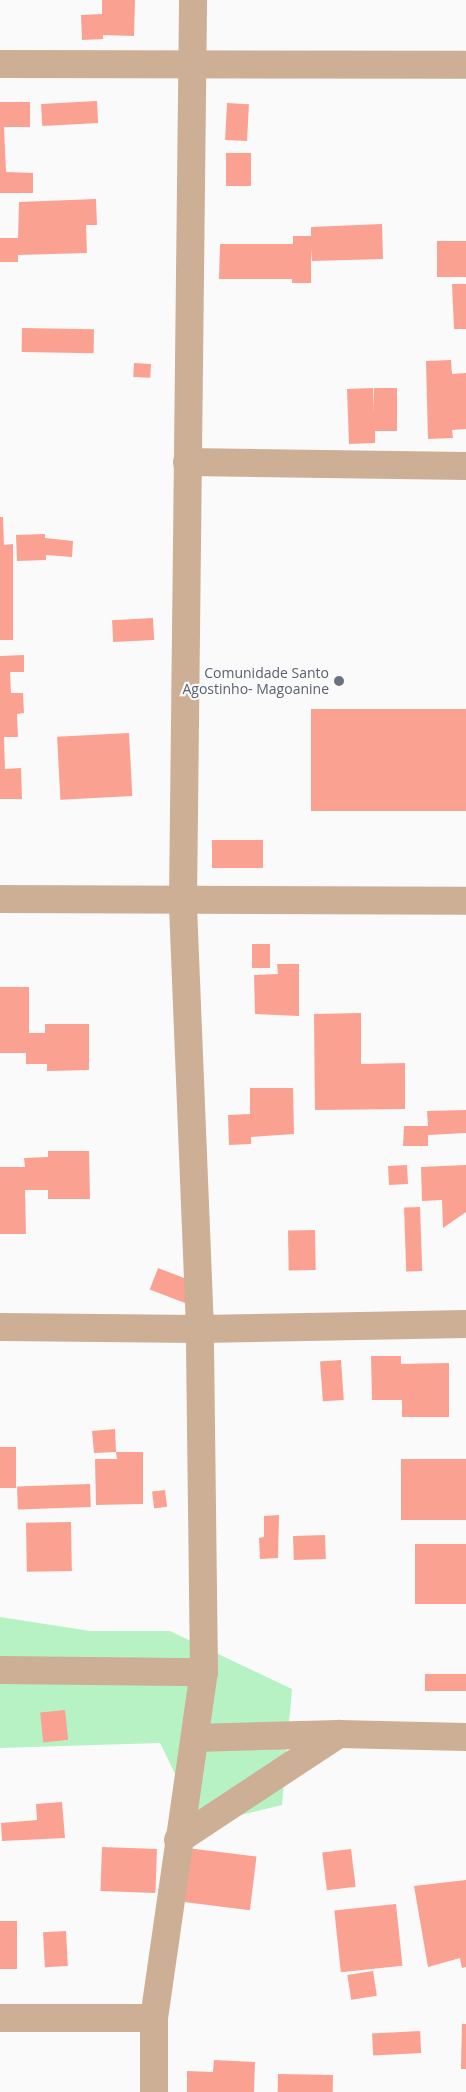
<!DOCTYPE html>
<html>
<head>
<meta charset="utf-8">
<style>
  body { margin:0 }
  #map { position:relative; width:466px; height:2092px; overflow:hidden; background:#fafafa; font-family:"Open Sans",sans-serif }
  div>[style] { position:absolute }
  .green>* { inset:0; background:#b7f2c4 }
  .building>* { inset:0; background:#fba192; transform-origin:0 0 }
  .minor>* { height:28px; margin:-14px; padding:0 14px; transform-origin:14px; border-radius:14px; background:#cdaf96 }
  .dots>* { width:14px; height:14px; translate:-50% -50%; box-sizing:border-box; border:2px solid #fafafa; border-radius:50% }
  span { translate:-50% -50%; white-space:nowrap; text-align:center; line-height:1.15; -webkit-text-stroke:4.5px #fafafa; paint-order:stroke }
  .worship-label { font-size:14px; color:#5b616d }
  .right { translate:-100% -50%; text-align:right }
</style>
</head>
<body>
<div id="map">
  <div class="green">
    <div style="clip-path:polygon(0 1617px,90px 1631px,170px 1631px,292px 1689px,282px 1805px,200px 1825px,160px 1743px,0 1748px)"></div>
  </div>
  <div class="building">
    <div style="clip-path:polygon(102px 0,135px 0,134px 36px,103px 35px,103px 39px,82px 40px,81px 15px,102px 14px)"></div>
    <div style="left:97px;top:101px;width:22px;height:56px;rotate:87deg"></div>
    <div style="clip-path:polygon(0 102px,30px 102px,30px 127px,4px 127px,6px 172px,33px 173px,33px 193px,0 193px)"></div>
    <div style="left:227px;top:103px;width:22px;height:37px;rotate:3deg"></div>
    <div style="left:226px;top:153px;width:25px;height:33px"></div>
    <div style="clip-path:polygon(96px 199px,97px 225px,86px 225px,87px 253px,18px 255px,18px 262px,0 262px,0 238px,18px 238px,19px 202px)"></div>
    <div style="clip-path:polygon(382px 224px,383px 259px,312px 261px,311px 248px,311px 283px,292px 283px,292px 279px,219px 279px,220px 244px,293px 244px,293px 236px,311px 236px,311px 227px)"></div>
    <div style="left:437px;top:241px;width:29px;height:36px"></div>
    <div style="clip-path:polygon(452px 284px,466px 284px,466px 329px,454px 329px)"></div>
    <div style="left:22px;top:328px;width:72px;height:24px;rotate:1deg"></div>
    <div style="clip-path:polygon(451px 360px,452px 374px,466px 373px,466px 429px,452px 430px,453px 438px,428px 439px,426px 361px)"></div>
    <div style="left:134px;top:363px;width:17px;height:14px;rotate:3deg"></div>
    <div style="clip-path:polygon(373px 388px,374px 412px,374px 388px,397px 388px,397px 431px,375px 431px,375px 443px,349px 444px,347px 389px)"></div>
    <div style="clip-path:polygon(0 517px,3px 517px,4px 545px,13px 544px,13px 640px,0 640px)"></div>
    <div style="clip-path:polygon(45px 534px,45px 538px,73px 541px,72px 557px,46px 555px,46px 560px,17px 561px,16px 535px)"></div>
    <div style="left:153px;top:618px;width:22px;height:41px;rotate:87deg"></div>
    <div style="clip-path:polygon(24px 655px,24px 672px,10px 672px,11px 693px,23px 693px,24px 713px,17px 714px,18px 737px,4px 737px,5px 769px,21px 768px,22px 799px,0 799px,0 656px)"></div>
    <div style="left:311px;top:709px;width:155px;height:102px"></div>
    <div style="left:129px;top:733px;width:63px;height:72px;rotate:87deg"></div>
    <div style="left:212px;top:840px;width:51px;height:28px"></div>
    <div style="left:252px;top:944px;width:18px;height:24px"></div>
    <div style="clip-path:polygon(277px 964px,299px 964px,299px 1016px,255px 1014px,254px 975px,278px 974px)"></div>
    <div style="clip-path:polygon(0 987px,29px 987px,29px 1033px,45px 1033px,45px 1024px,89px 1024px,89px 1070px,47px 1071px,47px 1064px,26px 1064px,26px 1053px,0 1053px)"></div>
    <div style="clip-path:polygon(361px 1013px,361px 1064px,405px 1063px,405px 1109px,315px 1110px,314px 1014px)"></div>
    <div style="clip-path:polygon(250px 1088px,293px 1088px,294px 1134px,251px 1137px,251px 1144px,229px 1145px,228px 1115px,250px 1114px)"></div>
    <div style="clip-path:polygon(466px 1110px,466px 1133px,428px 1135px,428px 1146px,403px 1146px,404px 1126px,428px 1126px,427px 1111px)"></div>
    <div style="clip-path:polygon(48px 1151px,89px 1151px,90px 1199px,48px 1199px,48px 1190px,25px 1190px,26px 1234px,0 1234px,0 1167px,25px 1167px,24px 1158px,48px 1157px)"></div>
    <div style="left:407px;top:1165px;width:19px;height:19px;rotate:87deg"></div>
    <div style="clip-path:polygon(466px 1165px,466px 1212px,443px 1228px,442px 1200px,422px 1201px,421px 1167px)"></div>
    <div style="left:420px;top:1207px;width:64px;height:16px;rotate:88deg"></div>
    <div style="left:315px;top:1230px;width:40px;height:27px;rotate:89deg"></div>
    <div style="left:158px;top:1268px;width:42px;height:23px;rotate:21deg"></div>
    <div style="clip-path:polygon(371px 1356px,401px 1356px,401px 1364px,449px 1363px,449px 1417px,402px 1417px,402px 1400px,372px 1400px)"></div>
    <div style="left:341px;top:1360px;width:40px;height:21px;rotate:86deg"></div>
    <div style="clip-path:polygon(115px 1429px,116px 1452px,143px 1452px,143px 1504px,96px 1505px,95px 1459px,117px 1459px,116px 1452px,94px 1453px,92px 1431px)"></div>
    <div style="left:0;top:1447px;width:16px;height:41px"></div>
    <div style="left:466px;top:1459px;width:61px;height:65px;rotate:90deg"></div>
    <div style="left:90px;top:1484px;width:23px;height:73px;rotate:88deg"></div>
    <div style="left:165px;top:1490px;width:17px;height:13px;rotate:83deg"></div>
    <div style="clip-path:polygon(279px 1515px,278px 1558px,260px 1559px,259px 1538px,264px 1537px,264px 1516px)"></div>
    <div style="left:71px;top:1522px;width:49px;height:45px;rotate:89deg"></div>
    <div style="left:325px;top:1535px;width:24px;height:32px;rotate:88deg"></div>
    <div style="left:466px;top:1544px;width:60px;height:51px;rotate:90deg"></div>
    <div style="left:425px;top:1674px;width:41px;height:17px"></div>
    <div style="left:65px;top:1710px;width:30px;height:25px;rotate:84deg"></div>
    <div style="clip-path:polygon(62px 1802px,65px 1838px,2px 1841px,1px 1823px,37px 1820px,36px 1804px)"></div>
    <div style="left:102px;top:1847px;width:55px;height:44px;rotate:2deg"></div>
    <div style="left:187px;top:1848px;width:70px;height:54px;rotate:7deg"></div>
    <div style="left:351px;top:1849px;width:38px;height:29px;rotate:83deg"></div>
    <div style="clip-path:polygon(466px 1880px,466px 1967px,462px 1968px,460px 1958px,428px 1967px,414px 1886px)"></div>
    <div style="left:396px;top:1904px;width:62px;height:62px;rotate:84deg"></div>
    <div style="left:0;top:1921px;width:17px;height:48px"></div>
    <div style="left:66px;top:1931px;width:35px;height:23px;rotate:87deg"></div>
    <div style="left:373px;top:1971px;width:25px;height:26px;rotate:81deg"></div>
    <div style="clip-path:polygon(462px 2024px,466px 2024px,466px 2069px,461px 2069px)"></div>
    <div style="left:420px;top:2031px;width:22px;height:48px;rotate:87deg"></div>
    <div style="clip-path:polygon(214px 2060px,255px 2062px,254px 2092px,187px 2092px,187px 2071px,213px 2072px)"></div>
    <div style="left:278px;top:2074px;width:55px;height:18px;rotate:1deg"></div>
  </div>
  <div class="minor">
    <div style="left:0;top:64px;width:466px;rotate:0.1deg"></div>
    <div style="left:187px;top:462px;width:279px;rotate:0.8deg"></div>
    <div style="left:0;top:899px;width:466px;rotate:0.2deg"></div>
    <div style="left:0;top:1327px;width:200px;rotate:0.6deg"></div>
    <div style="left:200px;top:1329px;width:266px;rotate:-1.1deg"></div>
    <div style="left:0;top:1670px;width:204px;rotate:0.6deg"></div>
    <div style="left:195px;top:1738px;width:144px;rotate:-1.6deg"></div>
    <div style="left:339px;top:1734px;width:127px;rotate:1.4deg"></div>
    <div style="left:178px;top:1840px;width:193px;rotate:-33.4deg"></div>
    <div style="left:0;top:2018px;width:154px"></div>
    <div style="left:154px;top:2092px;width:74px;rotate:-90deg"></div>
    <div style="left:154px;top:2018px;width:350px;rotate:-81.8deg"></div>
    <div style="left:204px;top:1672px;width:343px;rotate:-90.7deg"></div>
    <div style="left:200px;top:1329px;width:428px;rotate:-92.3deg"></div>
    <div style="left:183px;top:901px;width:901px;rotate:-89.36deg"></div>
  </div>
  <div class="dots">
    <div style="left:339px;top:681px;background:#6b7280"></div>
  </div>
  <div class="worship-label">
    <span class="right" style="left:329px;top:681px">Comunidade Santo<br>Agostinho- Magoanine</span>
  </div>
</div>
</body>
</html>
